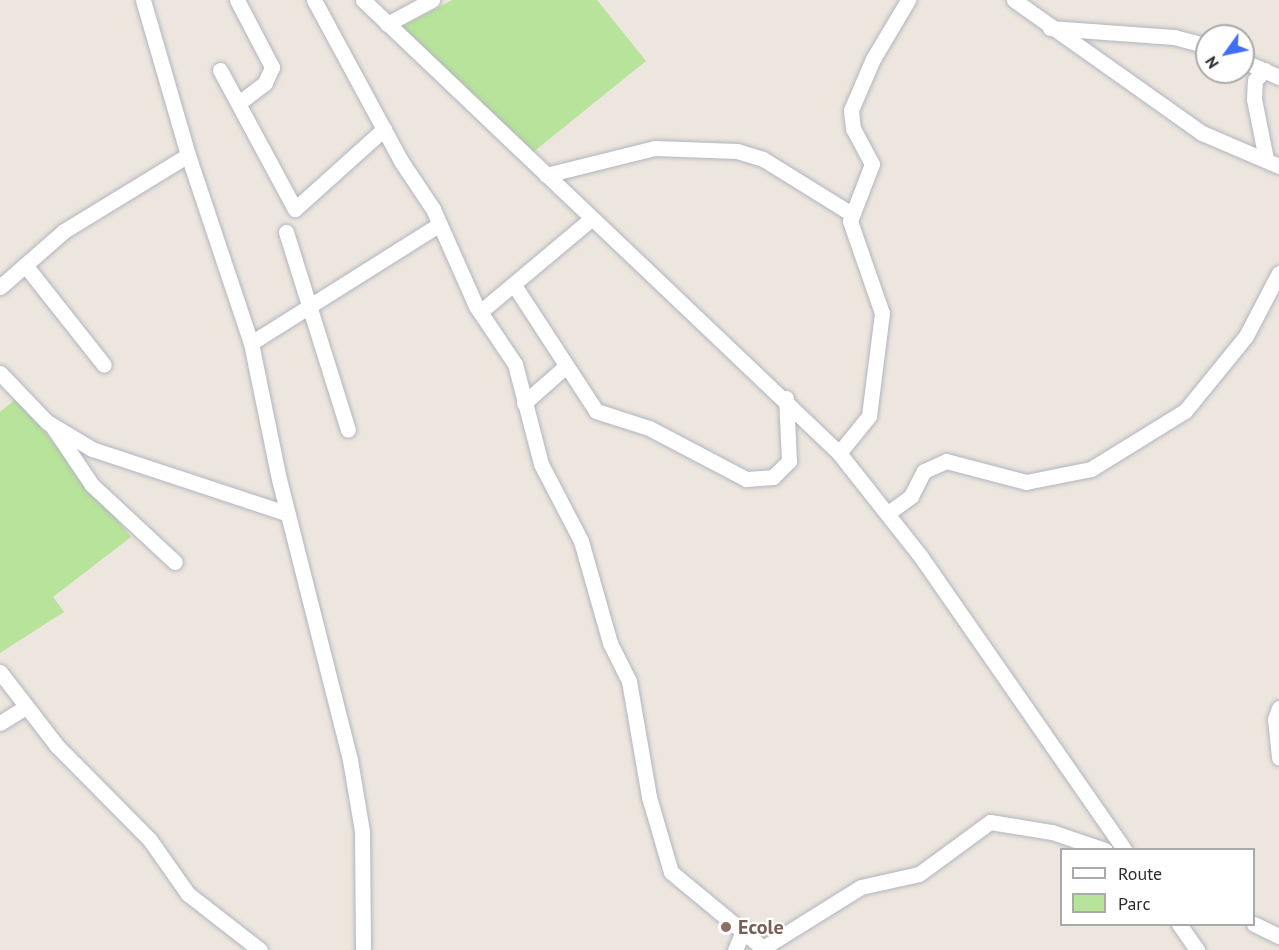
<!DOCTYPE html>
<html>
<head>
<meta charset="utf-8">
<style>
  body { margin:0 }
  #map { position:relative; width:1279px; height:950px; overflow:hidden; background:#ede6de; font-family:"PT Sans",sans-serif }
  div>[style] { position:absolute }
  .green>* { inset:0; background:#b8e39b }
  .roads { filter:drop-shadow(0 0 2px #b1b5bf) drop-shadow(0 0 2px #b1b5bf) }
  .minor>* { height:15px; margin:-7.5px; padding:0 7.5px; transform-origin:7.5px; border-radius:7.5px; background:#fff }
  .dots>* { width:16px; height:16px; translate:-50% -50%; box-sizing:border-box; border:3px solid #fff; border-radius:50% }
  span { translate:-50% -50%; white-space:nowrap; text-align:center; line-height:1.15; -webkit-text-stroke:4.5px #fff; paint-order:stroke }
  .education-label { font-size:20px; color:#785e54; font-weight:700 }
  .left { translate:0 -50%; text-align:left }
  .legend { position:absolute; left:1060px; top:848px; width:195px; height:78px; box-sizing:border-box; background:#fff; border:2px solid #aaa; margin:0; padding:8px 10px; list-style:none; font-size:18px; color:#2b2b2b }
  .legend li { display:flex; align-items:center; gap:12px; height:30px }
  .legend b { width:30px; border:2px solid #aaa }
  .north { position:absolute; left:1195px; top:24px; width:60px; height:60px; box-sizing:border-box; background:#fff; border:2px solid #aaa; border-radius:50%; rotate:237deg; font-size:16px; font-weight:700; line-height:24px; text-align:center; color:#2b2b2b }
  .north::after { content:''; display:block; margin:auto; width:21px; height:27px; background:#406ef8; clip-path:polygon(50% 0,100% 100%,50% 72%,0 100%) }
</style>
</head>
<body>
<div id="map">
  <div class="green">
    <div style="clip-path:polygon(452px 0,597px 0,646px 61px,527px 157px,394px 31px)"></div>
    <div style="clip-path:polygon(17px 398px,131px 537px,53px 597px,64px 612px,0 653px,0 412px)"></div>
  </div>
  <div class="roads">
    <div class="minor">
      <div style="left:143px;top:0;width:161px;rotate:73.8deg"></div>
      <div style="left:188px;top:155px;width:198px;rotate:71.5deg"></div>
      <div style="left:251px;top:343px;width:139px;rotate:78.4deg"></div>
      <div style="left:279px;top:479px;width:290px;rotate:75.8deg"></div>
      <div style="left:350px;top:760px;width:72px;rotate:80.4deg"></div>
      <div style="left:362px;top:831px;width:119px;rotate:89.5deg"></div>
      <div style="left:237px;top:0;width:76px;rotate:62.4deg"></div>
      <div style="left:272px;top:67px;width:17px;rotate:114deg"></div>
      <div style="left:265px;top:83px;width:31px;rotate:143deg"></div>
      <div style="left:314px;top:0;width:183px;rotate:61.6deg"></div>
      <div style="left:401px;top:161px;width:58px;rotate:56.3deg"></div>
      <div style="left:433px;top:209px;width:106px;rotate:66.1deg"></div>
      <div style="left:476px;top:306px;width:70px;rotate:56.1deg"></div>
      <div style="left:515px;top:364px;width:103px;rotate:75.4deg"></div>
      <div style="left:541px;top:464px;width:87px;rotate:62.5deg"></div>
      <div style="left:581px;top:541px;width:106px;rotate:74.1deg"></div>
      <div style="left:610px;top:643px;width:42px;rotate:63.4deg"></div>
      <div style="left:629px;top:681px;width:118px;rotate:80.2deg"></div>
      <div style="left:649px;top:797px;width:78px;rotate:73.7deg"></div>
      <div style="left:671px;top:872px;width:119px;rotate:39.6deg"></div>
      <div style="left:763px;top:948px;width:115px;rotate:-31.9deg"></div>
      <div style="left:861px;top:887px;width:59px;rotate:-12.6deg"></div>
      <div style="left:919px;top:874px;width:88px;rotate:-36.2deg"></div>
      <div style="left:990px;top:822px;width:63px;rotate:9.2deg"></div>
      <div style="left:1052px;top:832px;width:56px;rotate:18.8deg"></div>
      <div style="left:363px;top:0;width:657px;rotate:43.58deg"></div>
      <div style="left:839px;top:453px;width:132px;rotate:51.7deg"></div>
      <div style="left:921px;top:557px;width:357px;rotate:55.2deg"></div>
      <div style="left:1014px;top:0;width:230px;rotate:35.3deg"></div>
      <div style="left:1202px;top:133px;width:84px;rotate:23.2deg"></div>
      <div style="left:387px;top:24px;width:51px;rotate:-28.1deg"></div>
      <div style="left:1050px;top:28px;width:124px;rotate:4.2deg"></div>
      <div style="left:1174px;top:37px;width:34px;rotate:15deg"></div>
      <div style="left:1243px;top:61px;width:39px;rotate:24deg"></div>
      <div style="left:220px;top:70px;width:158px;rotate:61.7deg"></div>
      <div style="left:295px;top:209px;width:120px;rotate:-42deg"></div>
      <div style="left:1265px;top:70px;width:14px;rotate:135deg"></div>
      <div style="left:1255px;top:80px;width:19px;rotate:93deg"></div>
      <div style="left:1254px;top:99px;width:61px;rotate:78.7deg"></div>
      <div style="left:546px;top:175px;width:112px;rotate:-13.9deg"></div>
      <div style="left:655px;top:148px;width:82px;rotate:2.1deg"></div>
      <div style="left:737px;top:151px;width:27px;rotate:17deg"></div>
      <div style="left:763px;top:159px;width:102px;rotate:31.8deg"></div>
      <div style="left:286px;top:232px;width:207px;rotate:72.6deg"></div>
      <div style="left:25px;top:265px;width:127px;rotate:51.7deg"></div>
      <div style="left:514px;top:285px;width:150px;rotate:56.9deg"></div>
      <div style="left:596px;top:411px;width:56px;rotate:17.8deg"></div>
      <div style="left:649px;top:428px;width:110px;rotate:27.7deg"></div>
      <div style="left:746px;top:479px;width:27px;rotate:-4deg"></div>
      <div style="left:773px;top:477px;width:23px;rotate:-45deg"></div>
      <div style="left:789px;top:461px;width:63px;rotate:-92.7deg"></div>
      <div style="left:0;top:287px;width:85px;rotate:-41.2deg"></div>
      <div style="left:64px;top:231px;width:145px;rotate:-31.5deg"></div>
      <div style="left:480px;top:312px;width:146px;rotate:-40deg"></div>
      <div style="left:251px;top:343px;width:223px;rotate:-32.2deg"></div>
      <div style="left:0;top:373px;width:68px;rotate:46.2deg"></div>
      <div style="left:47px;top:422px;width:52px;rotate:31deg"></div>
      <div style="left:92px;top:449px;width:206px;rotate:18.3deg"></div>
      <div style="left:524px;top:403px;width:55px;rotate:-41.3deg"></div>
      <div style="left:53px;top:427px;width:70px;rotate:56.1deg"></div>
      <div style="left:92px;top:485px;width:113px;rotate:42.9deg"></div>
      <div style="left:839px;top:453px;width:48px;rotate:-51deg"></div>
      <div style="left:869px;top:416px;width:104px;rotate:-82.8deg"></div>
      <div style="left:882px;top:313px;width:97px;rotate:-109.2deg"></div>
      <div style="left:850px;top:221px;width:61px;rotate:-68.9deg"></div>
      <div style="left:872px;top:164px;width:40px;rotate:-118deg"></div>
      <div style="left:853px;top:129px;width:19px;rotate:-96deg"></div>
      <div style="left:851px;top:110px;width:56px;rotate:-66.7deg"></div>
      <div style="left:873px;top:59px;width:69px;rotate:-59.3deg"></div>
      <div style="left:888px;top:513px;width:29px;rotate:-36deg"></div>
      <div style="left:911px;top:496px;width:28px;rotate:-63deg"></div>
      <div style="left:924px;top:471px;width:24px;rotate:-24deg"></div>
      <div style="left:946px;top:461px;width:83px;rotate:14.7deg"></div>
      <div style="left:1026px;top:482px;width:66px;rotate:-11.3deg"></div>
      <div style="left:1091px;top:469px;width:110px;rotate:-31.7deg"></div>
      <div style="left:1185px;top:411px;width:97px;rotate:-50.9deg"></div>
      <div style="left:1246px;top:336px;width:71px;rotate:-62.4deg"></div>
      <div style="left:0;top:672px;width:93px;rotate:52.4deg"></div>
      <div style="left:57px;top:746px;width:132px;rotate:45.3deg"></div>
      <div style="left:150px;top:840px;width:66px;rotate:54.9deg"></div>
      <div style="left:188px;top:894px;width:91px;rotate:37.9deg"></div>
      <div style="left:1279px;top:708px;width:12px;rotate:110deg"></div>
      <div style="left:1275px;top:719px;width:39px;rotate:84deg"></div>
      <div style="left:0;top:723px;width:31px;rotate:-32deg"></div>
      <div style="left:1179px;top:924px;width:32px;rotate:55deg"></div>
      <div style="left:1254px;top:924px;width:28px;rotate:26deg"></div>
      <div style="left:735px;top:950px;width:23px;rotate:-67deg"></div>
    </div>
  </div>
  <div class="dots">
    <div style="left:726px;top:927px;background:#8d6e63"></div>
  </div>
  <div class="education-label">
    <span class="left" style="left:738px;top:927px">Ecole</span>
  </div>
  <ul class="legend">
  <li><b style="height:8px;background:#fff"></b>Route</li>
  <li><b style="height:16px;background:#b8e39b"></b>Parc</li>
  </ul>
  <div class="north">N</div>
</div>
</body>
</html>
